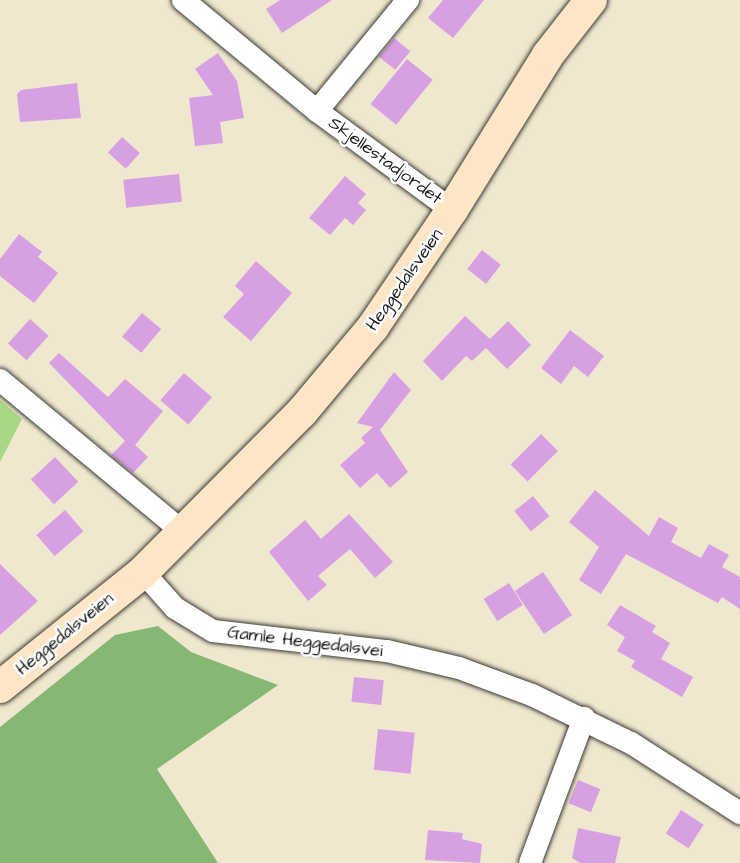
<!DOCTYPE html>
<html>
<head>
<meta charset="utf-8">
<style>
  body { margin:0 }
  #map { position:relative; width:740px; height:863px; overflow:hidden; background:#efe8ce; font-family:"Architects Daughter",sans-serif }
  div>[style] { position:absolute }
  .green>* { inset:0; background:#a8d886 }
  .forest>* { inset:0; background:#86b873 }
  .building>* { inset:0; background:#d7a0e2; transform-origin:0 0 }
  .roads { filter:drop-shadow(0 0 2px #3c3b37) drop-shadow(0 0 2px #3c3b37) }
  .street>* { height:22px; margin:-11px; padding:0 11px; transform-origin:11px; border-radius:11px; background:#fff }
  .secondary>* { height:32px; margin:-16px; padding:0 16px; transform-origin:16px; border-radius:16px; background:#fee5c5 }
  span { translate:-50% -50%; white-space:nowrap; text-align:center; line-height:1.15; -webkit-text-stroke:5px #fff; paint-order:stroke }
  .street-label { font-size:18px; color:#1c1c1c }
</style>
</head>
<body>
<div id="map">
  <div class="green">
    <div style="clip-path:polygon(0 400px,22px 419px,0 462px)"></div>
  </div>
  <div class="forest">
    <div style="clip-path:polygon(158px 626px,191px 652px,278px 685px,157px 769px,218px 863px,0 863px,0 727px,115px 635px)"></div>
  </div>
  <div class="building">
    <div style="clip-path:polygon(280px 0,332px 0,282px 33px,266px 9px)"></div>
    <div style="clip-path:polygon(443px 0,484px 0,453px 38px,428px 18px)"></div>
    <div style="left:394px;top:38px;width:21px;height:24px;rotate:39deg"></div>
    <div style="clip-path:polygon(218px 53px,237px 81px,244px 118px,220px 122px,223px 143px,195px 146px,189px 98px,213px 95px,195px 69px)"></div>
    <div style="left:407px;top:59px;width:33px;height:58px;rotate:39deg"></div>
    <div style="clip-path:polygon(77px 83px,81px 118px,20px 122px,17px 94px,21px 90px)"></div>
    <div style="left:122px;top:137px;width:24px;height:21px;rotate:42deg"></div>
    <div style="left:179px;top:174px;width:28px;height:56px;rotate:84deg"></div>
    <div style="clip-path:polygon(345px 176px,366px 194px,358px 203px,366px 210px,353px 225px,345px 218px,330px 235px,309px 218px)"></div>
    <div style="clip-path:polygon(19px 234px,42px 252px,38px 257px,58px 273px,34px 303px,0 276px,0 259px)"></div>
    <div style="left:482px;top:250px;width:24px;height:24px;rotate:38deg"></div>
    <div style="clip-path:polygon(256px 261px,292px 293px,251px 341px,223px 317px,244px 294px,235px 286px)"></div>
    <div style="left:142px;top:313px;width:25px;height:31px;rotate:40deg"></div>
    <div style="clip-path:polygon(465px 316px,490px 339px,508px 321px,531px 345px,507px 369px,486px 348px,472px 361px,466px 356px,442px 381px,423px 361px)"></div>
    <div style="left:30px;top:319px;width:25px;height:33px;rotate:42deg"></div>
    <div style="clip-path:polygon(570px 330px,604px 356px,588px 377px,574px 366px,561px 384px,541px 368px)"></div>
    <div style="clip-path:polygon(59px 353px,108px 397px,125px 379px,163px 411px,135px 445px,148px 457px,133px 473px,111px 455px,125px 441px,49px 363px)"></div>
    <div style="clip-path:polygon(394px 372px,411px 390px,380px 430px,408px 472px,390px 488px,377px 473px,360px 488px,340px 465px,365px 443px,361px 438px,373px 427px,357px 423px)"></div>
    <div style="left:184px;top:373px;width:37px;height:36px;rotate:41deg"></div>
    <div style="left:541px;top:434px;width:24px;height:43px;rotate:45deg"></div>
    <div style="left:55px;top:457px;width:34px;height:33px;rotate:47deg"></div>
    <div style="clip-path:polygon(595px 490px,649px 536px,659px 517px,678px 528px,671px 542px,701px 558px,709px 544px,729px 555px,722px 567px,740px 577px,740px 609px,722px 597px,718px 603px,626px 554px,601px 594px,579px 580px,599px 547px,569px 522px)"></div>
    <div style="left:533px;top:496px;width:26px;height:24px;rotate:51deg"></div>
    <div style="left:65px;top:510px;width:28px;height:38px;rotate:49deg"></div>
    <div style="clip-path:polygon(349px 514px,393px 562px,375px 578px,350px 549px,318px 576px,327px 585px,308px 601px,269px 552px,305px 520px,321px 539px)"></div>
    <div style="clip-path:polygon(0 564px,38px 601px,0 635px)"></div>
    <div style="left:543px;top:572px;width:52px;height:34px;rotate:56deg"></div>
    <div style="left:509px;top:583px;width:26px;height:30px;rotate:58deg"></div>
    <div style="clip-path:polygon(620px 605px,656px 626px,652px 632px,670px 643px,661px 659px,693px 677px,682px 697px,631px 667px,635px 661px,617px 651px,625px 637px,607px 625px)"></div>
    <div style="left:354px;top:677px;width:30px;height:25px;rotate:6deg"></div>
    <div style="left:378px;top:729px;width:37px;height:41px;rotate:6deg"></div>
    <div style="left:578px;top:780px;width:24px;height:25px;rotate:22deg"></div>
    <div style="left:681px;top:810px;width:27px;height:28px;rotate:33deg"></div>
    <div style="clip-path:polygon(578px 828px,621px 837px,615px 863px,580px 863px,572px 858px)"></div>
    <div style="clip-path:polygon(428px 830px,463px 833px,462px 839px,482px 844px,480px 863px,425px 860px)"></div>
  </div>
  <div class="roads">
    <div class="street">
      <div style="left:183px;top:0;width:174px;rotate:39.6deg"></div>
      <div style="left:317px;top:111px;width:167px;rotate:36.3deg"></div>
      <div style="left:317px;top:111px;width:144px;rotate:-50.7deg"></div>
      <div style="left:0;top:380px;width:239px;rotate:39.7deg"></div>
      <div style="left:143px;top:572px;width:48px;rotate:48.4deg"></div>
      <div style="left:175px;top:608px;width:44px;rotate:31.2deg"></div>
      <div style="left:213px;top:631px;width:175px;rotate:6.6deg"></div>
      <div style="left:387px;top:651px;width:74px;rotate:13.3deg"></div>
      <div style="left:459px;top:668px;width:78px;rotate:20.3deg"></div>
      <div style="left:532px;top:695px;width:110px;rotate:25.9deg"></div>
      <div style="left:631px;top:743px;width:130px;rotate:32.7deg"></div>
      <div style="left:530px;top:863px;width:155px;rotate:-69.6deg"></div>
    </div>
    <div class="secondary">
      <div style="left:0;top:687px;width:184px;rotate:-38.8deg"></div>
      <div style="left:143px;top:572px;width:226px;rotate:-45.2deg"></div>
      <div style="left:302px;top:412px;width:111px;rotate:-50.1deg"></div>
      <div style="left:373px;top:327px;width:141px;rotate:-56deg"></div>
      <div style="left:452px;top:210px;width:182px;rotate:-58.2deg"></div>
      <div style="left:548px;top:55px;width:70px;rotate:-52deg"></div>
    </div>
  </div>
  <div class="street-label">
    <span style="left:385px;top:161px;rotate:36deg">Skjellestadjordet</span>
    <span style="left:405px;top:280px;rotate:-55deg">Heggedalsveien</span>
    <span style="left:65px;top:634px;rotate:-39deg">Heggedalsveien</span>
    <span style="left:305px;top:642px;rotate:7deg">Gamle Heggedalsvei</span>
  </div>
</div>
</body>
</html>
